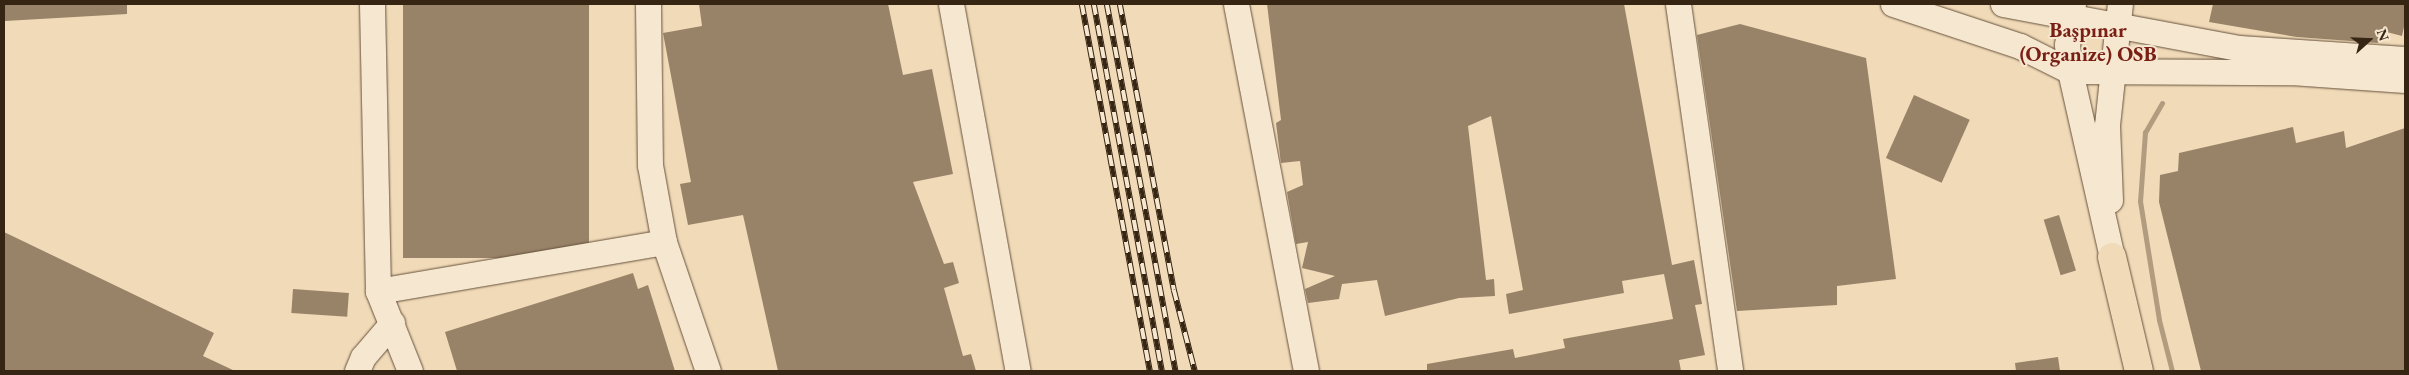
<!DOCTYPE html>
<html>
<head>
<meta charset="utf-8">
<style>
  body { margin:0 }
  #map { position:relative; width:2409px; height:375px; overflow:hidden; background:#f1dab8; font-family:"EB Garamond",serif }
  div>[style] { position:absolute }
  .stream>* { height:5px; margin:-2.5px; padding:0 2.5px; transform-origin:2.5px; border-radius:2.5px; background:#b29c80 }
  .building>* { inset:0; background:#988369; transform-origin:0 0 }
  .roads { filter:drop-shadow(0 0 1px #66523c) drop-shadow(0 0 1px #66523c) }
  .minor>* { height:25px; margin:-12.5px; padding:0 12.5px; transform-origin:12.5px; border-radius:12.5px; background:#f6e7d1 }
  .major>* { height:28px; margin:-14px; padding:0 14px; transform-origin:14px; border-radius:14px; background:#f1dab8 }
  .rail>* { height:5.5px; margin-top:-2.75px; transform-origin:0; background:repeating-linear-gradient(90deg,#f6e7d1 0 11px,#372513 0 22px); box-sizing:border-box; border-block:1px solid #372513 }
  span { translate:-50% -50%; white-space:nowrap; text-align:center; line-height:1.15; -webkit-text-stroke:4px #f6e7d1; paint-order:stroke }
  .district-label { font-size:21px; color:#7a1f14; font-weight:700 }
  .frame { position:absolute; inset:0; border:5px solid #372513; pointer-events:none }
  .north { position:absolute; left:2344px; top:15px; width:50px; height:50px; -webkit-text-stroke:4px #f6e7d1; paint-order:stroke; rotate:70deg; font-size:14px; font-weight:700; line-height:20px; text-align:center; color:#372513 }
  .north::after { content:''; display:block; margin:auto; width:18px; height:22px; background:#372513; clip-path:polygon(50% 0,100% 100%,50% 72%,0 100%) }
</style>
</head>
<body>
<div id="map">
  <div class="stream">
    <div style="left:2162px;top:103px;width:34px;rotate:120deg"></div>
    <div style="left:2145px;top:132px;width:69px;rotate:94.1deg"></div>
    <div style="left:2140px;top:201px;width:121px;rotate:80.9deg"></div>
    <div style="left:2159px;top:320px;width:53px;rotate:75.7deg"></div>
  </div>
  <div class="building">
    <div style="clip-path:polygon(4px 4px,127px 4px,127px 14px,5px 21px)"></div>
    <div style="left:403px;top:4px;width:186px;height:254px"></div>
    <div style="clip-path:polygon(699px 4px,888px 4px,903px 75px,932px 69px,953px 174px,913px 182px,944px 264px,953px 262px,959px 283px,944px 288px,963px 356px,971px 354px,976px 371px,778px 371px,743px 215px,688px 225px,680px 184px,691px 182px,663px 33px,702px 26px)"></div>
    <div style="clip-path:polygon(1267px 4px,1624px 4px,1672px 265px,1694px 260px,1702px 304px,1695px 305px,1705px 355px,1679px 360px,1681px 371px,1427px 371px,1427px 364px,1513px 349px,1515px 358px,1565px 348px,1563px 339px,1673px 319px,1664px 274px,1622px 281px,1624px 293px,1509px 314px,1506px 294px,1523px 290px,1491px 116px,1468px 126px,1486px 280px,1494px 279px,1495px 296px,1459px 298px,1385px 316px,1377px 280px,1342px 284px,1339px 299px,1308px 303px,1305px 289px,1335px 276px,1302px 268px,1308px 242px,1296px 244px,1287px 192px,1303px 185px,1300px 161px,1281px 163px,1276px 123px,1281px 120px)"></div>
    <div style="clip-path:polygon(2213px 4px,2405px 4px,2405px 22px,2402px 36px,2383px 31px,2378px 43px,2297px 37px,2209px 22px)"></div>
    <div style="clip-path:polygon(1740px 24px,1866px 58px,1896px 279px,1837px 286px,1837px 305px,1737px 311px,1697px 35px)"></div>
    <div style="left:1914px;top:95px;width:61px;height:69px;rotate:24deg"></div>
    <div style="clip-path:polygon(2293px 127px,2296px 143px,2344px 131px,2346px 148px,2405px 128px,2405px 371px,2201px 371px,2159px 202px,2160px 175px,2178px 171px,2179px 153px)"></div>
    <div style="left:2059px;top:215px;width:58px;height:16px;rotate:73deg"></div>
    <div style="clip-path:polygon(4px 232px,214px 333px,203px 356px,235px 371px,4px 371px)"></div>
    <div style="clip-path:polygon(633px 273px,638px 289px,648px 285px,675px 371px,457px 371px,445px 332px)"></div>
    <div style="left:293px;top:289px;width:56px;height:24px;rotate:4deg"></div>
    <div style="clip-path:polygon(2058px 357px,2060px 371px,2016px 371px,2015px 363px)"></div>
  </div>
  <div class="roads">
    <div class="minor">
      <div style="left:372px;top:4px;width:287px;rotate:88.8deg"></div>
      <div style="left:378px;top:291px;width:86px;rotate:68.2deg"></div>
      <div style="left:648px;top:4px;width:161px;rotate:89.3deg"></div>
      <div style="left:650px;top:165px;width:78px;rotate:79.7deg"></div>
      <div style="left:664px;top:242px;width:136px;rotate:71.2deg"></div>
      <div style="left:951px;top:4px;width:373px;rotate:79.7deg"></div>
      <div style="left:1236px;top:4px;width:374px;rotate:79.2deg"></div>
      <div style="left:1678px;top:4px;width:371px;rotate:81.9deg"></div>
      <div style="left:1893px;top:4px;width:134px;rotate:18.3deg"></div>
      <div style="left:2020px;top:46px;width:56px;rotate:26.6deg"></div>
      <div style="left:2070px;top:71px;width:221px;rotate:0.3deg"></div>
      <div style="left:2291px;top:72px;width:114px;rotate:4deg"></div>
      <div style="left:2003px;top:4px;width:240px;rotate:10.6deg"></div>
      <div style="left:2239px;top:48px;width:166px;rotate:3.8deg"></div>
      <div style="left:2073px;top:4px;width:41px;rotate:98.3deg"></div>
      <div style="left:2067px;top:45px;width:26px;rotate:83deg"></div>
      <div style="left:2070px;top:71px;width:191px;rotate:77.3deg"></div>
      <div style="left:2110px;top:200px;width:75px;rotate:-92.3deg"></div>
      <div style="left:2107px;top:125px;width:122px;rotate:-83.9deg"></div>
      <div style="left:378px;top:291px;width:290px;rotate:-9.7deg"></div>
      <div style="left:357px;top:371px;width:15px;rotate:-67deg"></div>
      <div style="left:363px;top:357px;width:45px;rotate:-49.5deg"></div>
    </div>
    <div class="major">
      <div style="left:2112px;top:257px;width:117px;rotate:76.7deg"></div>
    </div>
  </div>
  <div class="rail">
    <div style="left:1082px;top:4px;width:373px;rotate:79.5deg"></div>
    <div style="left:1094px;top:4px;width:373px;rotate:79.5deg"></div>
    <div style="left:1107px;top:4px;width:373px;rotate:79.4deg"></div>
    <div style="left:1120px;top:4px;width:291px;rotate:79.3deg"></div>
    <div style="left:1174px;top:290px;width:84px;rotate:75.5deg"></div>
  </div>
  <div class="district-label">
    <span style="left:2088px;top:42px">Başpınar<br>(Organize) OSB</span>
  </div>
  <div class="frame"></div>
  <div class="north">N</div>
</div>
</body>
</html>
